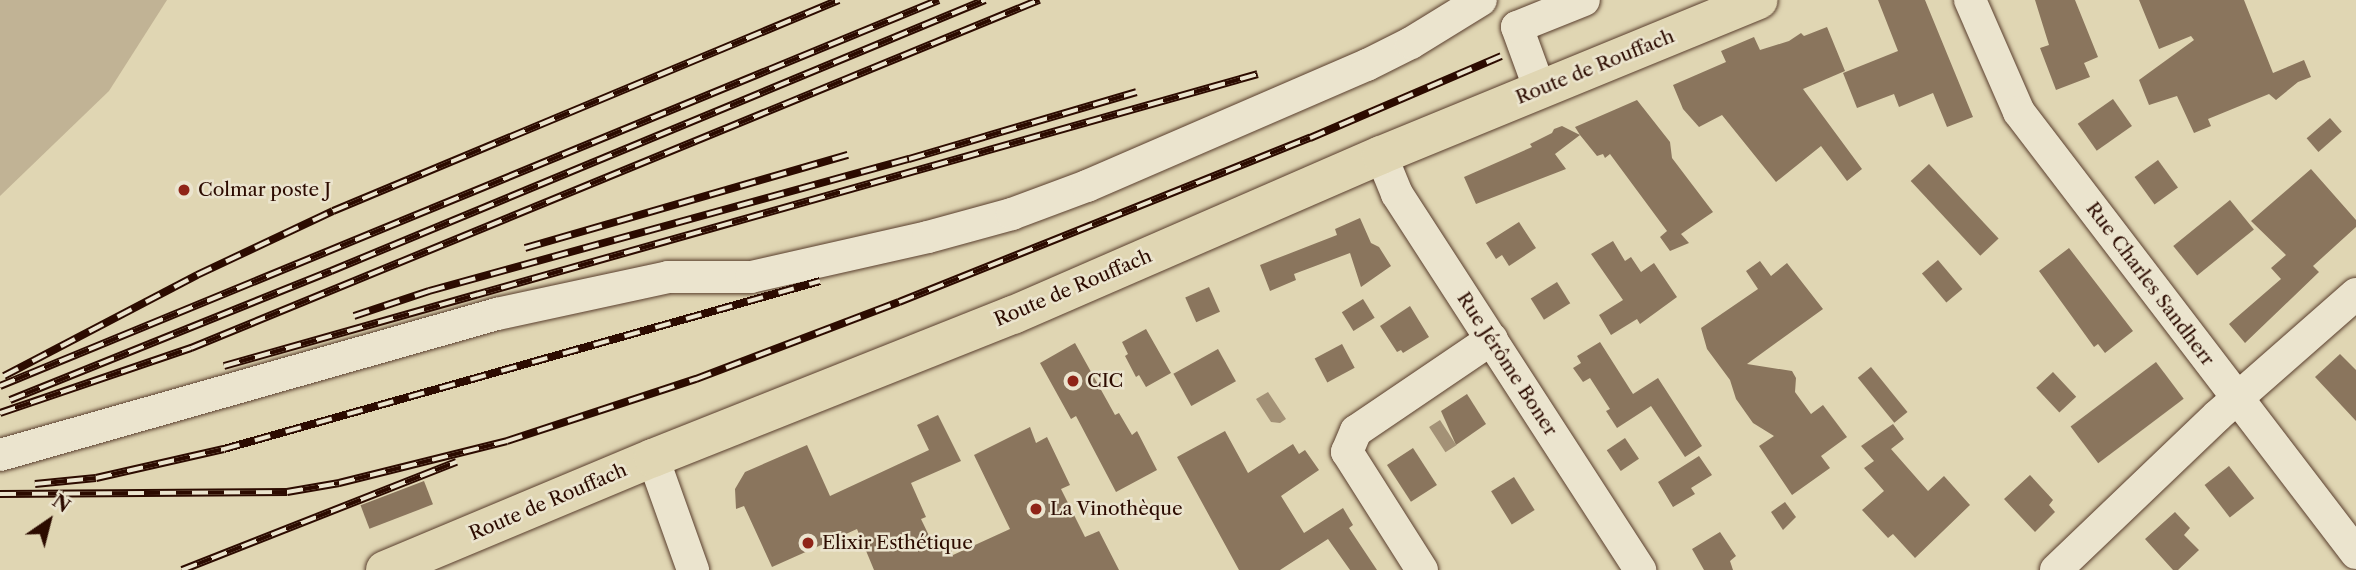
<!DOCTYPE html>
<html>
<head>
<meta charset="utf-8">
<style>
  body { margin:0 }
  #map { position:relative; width:2356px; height:570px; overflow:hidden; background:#e0d6b3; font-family:"Libre Caslon Text",serif }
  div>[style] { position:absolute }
  .green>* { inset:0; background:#c1b395 }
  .water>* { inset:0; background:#a39176; transform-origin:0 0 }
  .building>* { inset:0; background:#8a755d; transform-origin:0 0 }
  .roads { filter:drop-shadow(0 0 2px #593e2d) drop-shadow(0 0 2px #593e2d) }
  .minor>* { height:32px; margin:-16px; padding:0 16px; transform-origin:16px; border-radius:16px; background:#ebe4ce }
  .major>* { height:38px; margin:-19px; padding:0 19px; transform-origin:19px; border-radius:19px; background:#e0d6b3 }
  .rail>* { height:8px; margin-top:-4px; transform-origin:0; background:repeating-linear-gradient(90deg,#ebe4ce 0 16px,#2c0b00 0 32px); box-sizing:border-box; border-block:2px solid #2c0b00 }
  .dots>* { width:19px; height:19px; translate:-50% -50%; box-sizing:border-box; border:4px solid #ebe4ce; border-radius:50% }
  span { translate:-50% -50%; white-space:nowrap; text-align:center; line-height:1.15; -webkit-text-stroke:5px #ebe4ce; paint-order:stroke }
  .street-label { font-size:19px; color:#2c0b00 }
  .poi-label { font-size:19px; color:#2c0b00 }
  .left { translate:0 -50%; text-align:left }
  .north { position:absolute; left:14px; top:486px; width:70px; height:70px; -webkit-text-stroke:5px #ebe4ce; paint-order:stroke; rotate:35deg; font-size:19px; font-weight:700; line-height:28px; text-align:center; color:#2c0b00 }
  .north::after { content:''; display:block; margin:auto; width:24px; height:32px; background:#2c0b00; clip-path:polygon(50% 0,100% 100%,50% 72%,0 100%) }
</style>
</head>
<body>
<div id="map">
  <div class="green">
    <div style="clip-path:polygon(0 0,167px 0,109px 91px,0 196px)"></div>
  </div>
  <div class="water">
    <div style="clip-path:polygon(1268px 392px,1286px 419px,1280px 423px,1271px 422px,1256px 399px)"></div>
    <div style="left:1440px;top:420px;width:30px;height:13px;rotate:57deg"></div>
  </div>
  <div class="building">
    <div style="clip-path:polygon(1878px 0,1925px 0,1973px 117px,1947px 127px,1933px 93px,1899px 107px,1894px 94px,1857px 108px,1843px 73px,1898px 51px)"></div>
    <div style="clip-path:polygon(2035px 0,2075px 0,2098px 57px,2084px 63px,2090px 77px,2056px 90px,2040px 48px,2049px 45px)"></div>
    <div style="clip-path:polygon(2139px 0,2244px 0,2273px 73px,2304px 60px,2311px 77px,2298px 82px,2276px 100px,2269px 94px,2208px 119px,2211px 126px,2194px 133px,2177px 96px,2149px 105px,2139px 80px,2194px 40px,2191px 36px,2159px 49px)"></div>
    <div style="clip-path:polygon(1827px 27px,1845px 71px,1803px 89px,1862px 169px,1847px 181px,1821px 146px,1776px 182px,1722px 115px,1699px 127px,1683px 109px,1673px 85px,1726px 62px,1721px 51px,1754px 37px,1760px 50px,1789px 41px,1801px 33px,1804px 36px)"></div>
    <div style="left:2113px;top:99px;width:33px;height:43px;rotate:55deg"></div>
    <div style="clip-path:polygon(1637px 100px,1670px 142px,1672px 158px,1713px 212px,1681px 234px,1689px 243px,1670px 251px,1660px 237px,1667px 231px,1610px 154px,1605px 158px,1603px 154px,1597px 156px,1580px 135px,1555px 154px,1566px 169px,1476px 204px,1464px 177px,1532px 147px,1530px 144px,1552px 133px,1554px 129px,1562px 126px,1580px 135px,1575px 127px)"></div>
    <div style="left:2330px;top:118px;width:18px;height:31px;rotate:49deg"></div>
    <div style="left:2158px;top:160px;width:34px;height:29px;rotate:54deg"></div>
    <div style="left:1929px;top:164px;width:102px;height:25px;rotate:47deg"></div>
    <div style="clip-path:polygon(2311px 169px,2356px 220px,2356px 227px,2313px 266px,2319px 272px,2245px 343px,2229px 324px,2281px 279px,2271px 268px,2286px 255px,2251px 221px)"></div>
    <div style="left:2230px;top:200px;width:38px;height:73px;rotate:51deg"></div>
    <div style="clip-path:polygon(1360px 218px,1371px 243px,1379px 247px,1391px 266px,1361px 287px,1350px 253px,1294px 274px,1296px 280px,1270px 291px,1260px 265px,1337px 235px,1335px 229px)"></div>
    <div style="clip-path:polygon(1519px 222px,1536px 248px,1509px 266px,1502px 255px,1496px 259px,1486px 243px)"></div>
    <div style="clip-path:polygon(1613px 241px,1625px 261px,1631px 257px,1641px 272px,1654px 263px,1677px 297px,1640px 324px,1637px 319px,1611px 335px,1599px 315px,1623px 300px,1591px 254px)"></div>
    <div style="clip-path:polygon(2069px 248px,2133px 331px,2105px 353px,2098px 344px,2094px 347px,2039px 271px)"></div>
    <div style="left:1938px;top:260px;width:38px;height:21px;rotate:50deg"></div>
    <div style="clip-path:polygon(1760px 261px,1771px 276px,1787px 263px,1823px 309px,1747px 364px,1792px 371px,1796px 378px,1795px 392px,1811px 414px,1823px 405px,1847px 437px,1821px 456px,1830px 468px,1792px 495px,1759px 446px,1774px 436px,1753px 423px,1736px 399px,1730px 380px,1707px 349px,1701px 328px,1758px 289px,1746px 271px)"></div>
    <div style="left:1557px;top:282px;width:25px;height:31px;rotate:58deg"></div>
    <div style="left:1209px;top:287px;width:27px;height:26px;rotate:66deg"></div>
    <div style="left:1363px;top:299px;width:22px;height:25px;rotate:58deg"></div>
    <div style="clip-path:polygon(1410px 306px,1429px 337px,1403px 353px,1401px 350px,1397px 352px,1380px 326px)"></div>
    <div style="clip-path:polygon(1146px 329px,1171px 373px,1146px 387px,1139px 375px,1136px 377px,1125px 356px,1128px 354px,1122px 342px)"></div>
    <div style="clip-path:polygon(1600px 342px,1633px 394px,1658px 378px,1702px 446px,1685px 457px,1651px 406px,1617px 428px,1606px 411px,1610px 409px,1590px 378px,1583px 382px,1573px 368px,1581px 363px,1577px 356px)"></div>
    <div style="clip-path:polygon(1075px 343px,1115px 415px,1119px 413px,1132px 435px,1137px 431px,1157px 470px,1116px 492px,1076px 416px,1071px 419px,1040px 363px)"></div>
    <div style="left:1342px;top:344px;width:27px;height:31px;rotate:62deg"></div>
    <div style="left:1218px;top:349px;width:37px;height:51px;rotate:61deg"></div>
    <div style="clip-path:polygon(2340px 354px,2356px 370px,2356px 421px,2315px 377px)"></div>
    <div style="left:2156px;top:362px;width:46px;height:107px;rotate:53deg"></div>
    <div style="left:1871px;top:367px;width:58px;height:17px;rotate:51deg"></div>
    <div style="left:2053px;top:372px;width:34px;height:23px;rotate:47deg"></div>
    <div style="clip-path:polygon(1467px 394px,1486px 424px,1456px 445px,1441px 411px)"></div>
    <div style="clip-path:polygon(938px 415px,961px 461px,911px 483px,926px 517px,921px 519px,934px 546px,950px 546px,953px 555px,1010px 529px,974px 455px,1030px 427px,1036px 443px,1047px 437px,1070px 485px,1061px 489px,1085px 537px,1099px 531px,1119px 570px,874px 570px,857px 529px,772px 567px,744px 506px,736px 509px,735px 489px,745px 472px,807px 445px,830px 496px,929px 450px,917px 425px)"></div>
    <div style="clip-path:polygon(1893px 424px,1904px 439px,1891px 449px,1928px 491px,1944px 476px,1970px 505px,1915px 558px,1893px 534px,1888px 538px,1862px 510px,1884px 491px,1864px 468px,1874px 461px,1861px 446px)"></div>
    <div style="clip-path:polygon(1225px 431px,1248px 473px,1293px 444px,1299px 454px,1305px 450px,1319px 470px,1281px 496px,1304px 533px,1343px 508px,1353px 525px,1349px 528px,1377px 570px,1350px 570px,1328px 539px,1280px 570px,1239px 570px,1177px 457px)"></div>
    <div style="left:1625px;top:438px;width:25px;height:22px;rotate:56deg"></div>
    <div style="left:1413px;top:448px;width:44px;height:31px;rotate:57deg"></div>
    <div style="clip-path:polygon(1699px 456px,1712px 475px,1691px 488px,1695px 494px,1673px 507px,1658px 482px)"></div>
    <div style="left:2229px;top:466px;width:41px;height:31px;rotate:52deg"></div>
    <div style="clip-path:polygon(2030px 475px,2053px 500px,2049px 505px,2055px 512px,2035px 532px,2004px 499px)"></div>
    <div style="left:1514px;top:477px;width:39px;height:27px;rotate:58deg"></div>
    <div style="left:424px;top:481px;width:25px;height:68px;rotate:69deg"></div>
    <div style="clip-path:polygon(1785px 502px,1796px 517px,1783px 530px,1771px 512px)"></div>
    <div style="clip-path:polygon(2175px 512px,2190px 528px,2184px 535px,2199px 550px,2178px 570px,2173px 570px,2145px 539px)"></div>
    <div style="clip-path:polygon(1720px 532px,1736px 556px,1730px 561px,1733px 570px,1704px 570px,1692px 549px)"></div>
  </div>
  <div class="roads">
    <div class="minor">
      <div style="left:1970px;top:0;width:122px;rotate:66.4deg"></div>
      <div style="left:2019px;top:112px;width:555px;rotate:52.61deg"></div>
      <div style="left:1540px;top:90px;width:67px;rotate:-110.1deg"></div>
      <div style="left:1517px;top:27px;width:72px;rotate:-21.9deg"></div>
      <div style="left:1381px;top:155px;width:42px;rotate:67.7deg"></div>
      <div style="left:1397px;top:194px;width:448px;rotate:57.1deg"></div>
      <div style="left:0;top:455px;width:517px;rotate:-15.84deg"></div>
      <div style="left:497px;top:314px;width:175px;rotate:-12.2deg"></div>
      <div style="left:668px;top:277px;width:83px"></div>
      <div style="left:751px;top:277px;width:181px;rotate:-12.7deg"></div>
      <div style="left:928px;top:237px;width:87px;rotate:-15.3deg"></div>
      <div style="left:1012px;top:214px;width:80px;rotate:-20.5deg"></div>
      <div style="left:1087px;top:186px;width:305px;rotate:-23.4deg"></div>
      <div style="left:1367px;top:65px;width:49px;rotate:-26.6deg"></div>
      <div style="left:1411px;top:43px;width:82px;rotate:-31.6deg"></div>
      <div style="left:653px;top:458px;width:119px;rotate:70.3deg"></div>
      <div style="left:1422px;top:570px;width:140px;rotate:-122.4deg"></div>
      <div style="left:1347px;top:452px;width:23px;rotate:-67deg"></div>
      <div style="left:1356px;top:431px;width:164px;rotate:-34.1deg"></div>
      <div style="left:2056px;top:570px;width:223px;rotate:-43.7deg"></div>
      <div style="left:2217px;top:416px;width:185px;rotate:-41.3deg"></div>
    </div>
    <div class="major">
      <div style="left:385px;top:570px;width:290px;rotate:-22.7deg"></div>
      <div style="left:653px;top:458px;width:387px;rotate:-21.7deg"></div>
      <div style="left:1013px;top:315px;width:401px;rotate:-23.5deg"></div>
      <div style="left:1381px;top:155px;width:408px;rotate:-22.3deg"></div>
    </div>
  </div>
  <div class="rail">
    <div style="left:525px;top:248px;width:336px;rotate:-16.1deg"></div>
    <div style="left:354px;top:316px;width:79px;rotate:-18.4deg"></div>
    <div style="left:429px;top:291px;width:498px;rotate:-15.4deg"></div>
    <div style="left:909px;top:159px;width:237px;rotate:-16.4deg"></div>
    <div style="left:224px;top:366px;width:1074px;rotate:-15.77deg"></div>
    <div style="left:4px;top:376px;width:218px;rotate:-27.6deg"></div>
    <div style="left:197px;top:275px;width:150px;rotate:-25.2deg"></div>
    <div style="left:333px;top:211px;width:548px;rotate:-22.64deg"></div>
    <div style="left:0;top:386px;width:1015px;rotate:-22.35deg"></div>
    <div style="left:10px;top:400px;width:346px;rotate:-21.9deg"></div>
    <div style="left:331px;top:271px;width:708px;rotate:-22.51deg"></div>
    <div style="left:0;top:413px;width:202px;rotate:-18.8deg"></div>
    <div style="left:191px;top:348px;width:917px;rotate:-22.31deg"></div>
    <div style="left:35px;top:484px;width:61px;rotate:-5.6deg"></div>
    <div style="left:96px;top:478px;width:131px;rotate:-12.8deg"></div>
    <div style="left:224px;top:449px;width:619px;rotate:-15.74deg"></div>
    <div style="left:0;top:494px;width:287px;rotate:-0.4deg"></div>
    <div style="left:287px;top:492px;width:53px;rotate:-9.8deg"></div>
    <div style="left:339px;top:483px;width:173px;rotate:-14deg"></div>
    <div style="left:507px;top:441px;width:199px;rotate:-18.2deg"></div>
    <div style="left:696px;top:379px;width:217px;rotate:-20.8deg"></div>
    <div style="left:899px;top:302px;width:443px;rotate:-21.8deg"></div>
    <div style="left:1310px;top:138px;width:208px;rotate:-23.2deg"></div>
    <div style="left:182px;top:570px;width:295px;rotate:-21.5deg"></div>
  </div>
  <div class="dots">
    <div style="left:184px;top:190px;background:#8f2418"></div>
    <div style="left:1073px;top:381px;background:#8f2418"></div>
    <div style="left:1036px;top:509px;background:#8f2418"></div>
    <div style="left:808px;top:543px;background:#8f2418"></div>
  </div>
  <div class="street-label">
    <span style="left:1595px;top:67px;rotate:-22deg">Route de Rouffach</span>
    <span style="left:2150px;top:284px;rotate:53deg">Rue Charles Sandherr</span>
    <span style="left:1073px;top:288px;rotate:-23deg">Route de Rouffach</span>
    <span style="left:1507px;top:364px;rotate:57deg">Rue Jérôme Boner</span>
    <span style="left:548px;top:502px;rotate:-23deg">Route de Rouffach</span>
  </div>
  <div class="poi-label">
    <span class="left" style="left:198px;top:190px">Colmar poste J</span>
    <span class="left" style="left:1087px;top:381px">CIC</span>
    <span class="left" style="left:1050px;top:509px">La Vinothèque</span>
    <span class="left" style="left:822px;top:543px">Elixir Esthétique</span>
  </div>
  <div class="north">N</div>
</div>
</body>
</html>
